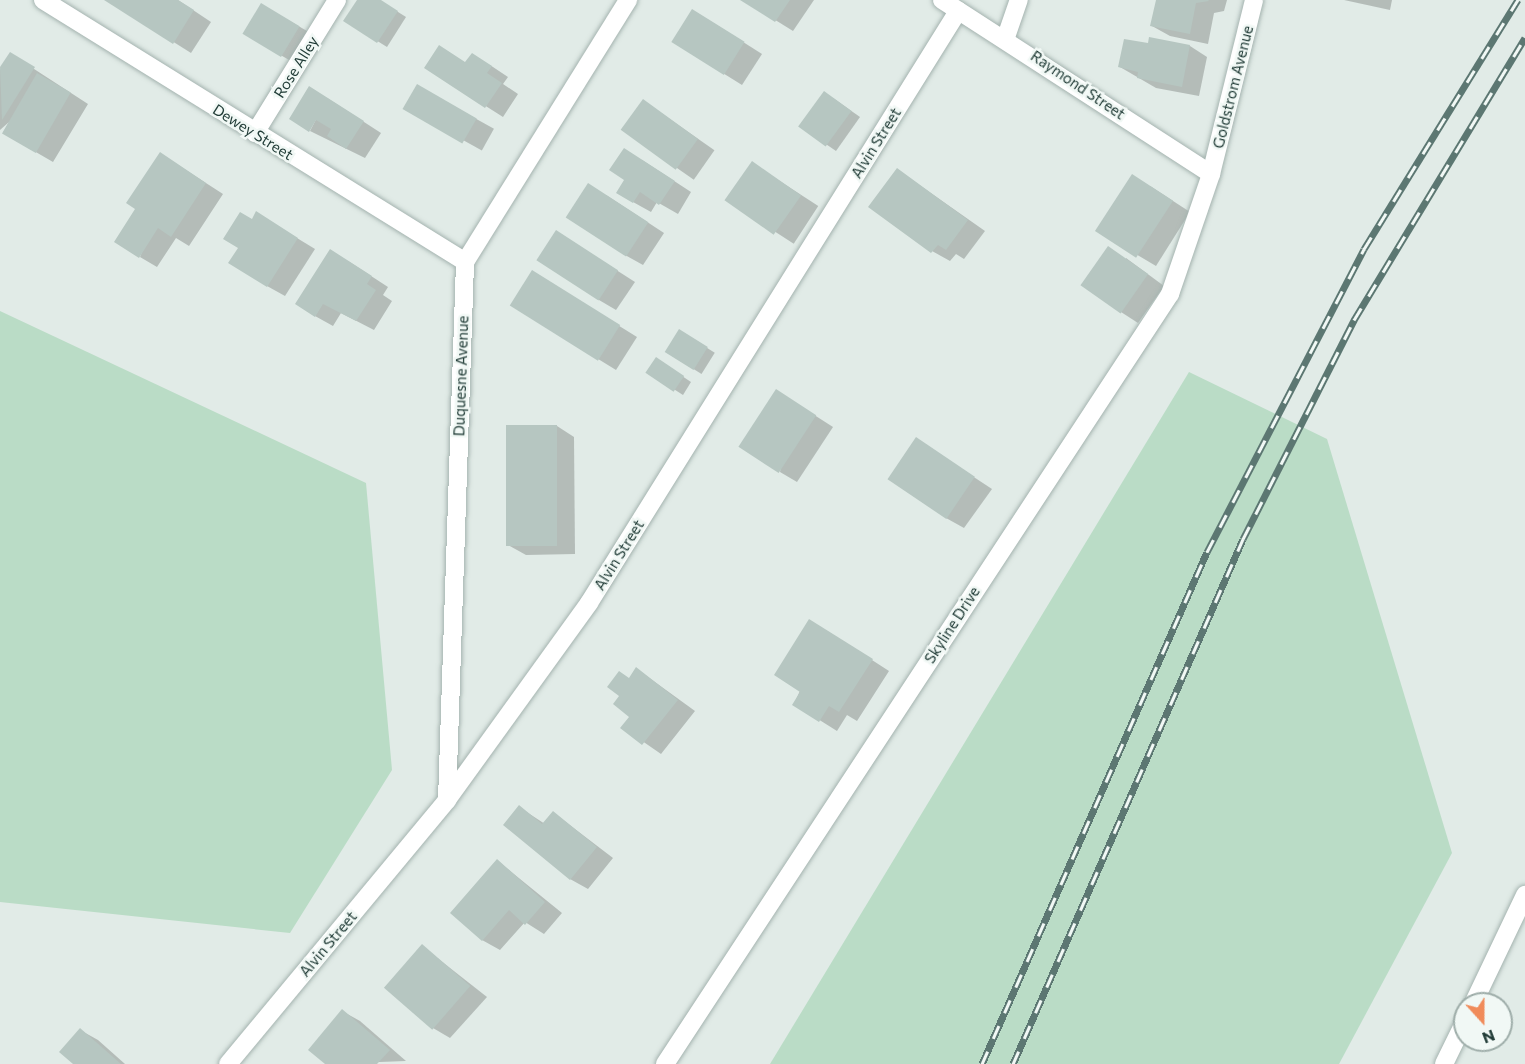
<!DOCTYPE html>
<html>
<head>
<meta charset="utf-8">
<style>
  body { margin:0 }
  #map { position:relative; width:1525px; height:1064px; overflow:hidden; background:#e1ebe7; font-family:Commissioner,sans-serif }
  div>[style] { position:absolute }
  .green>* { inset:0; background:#badcc6 }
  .shadow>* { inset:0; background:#0003; transform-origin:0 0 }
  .building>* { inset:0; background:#b6c6c1; transform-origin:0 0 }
  .roads { filter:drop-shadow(0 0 2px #a4b3af) drop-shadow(0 0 2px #a4b3af) }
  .lane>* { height:18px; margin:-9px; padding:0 9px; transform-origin:9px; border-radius:9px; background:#fff }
  .street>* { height:18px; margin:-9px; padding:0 9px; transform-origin:9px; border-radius:9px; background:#fff }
  .secondary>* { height:18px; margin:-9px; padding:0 9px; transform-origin:9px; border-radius:9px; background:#fff }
  .rail>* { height:7px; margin-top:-3.5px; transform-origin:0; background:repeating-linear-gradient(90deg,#f1f8f5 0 14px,#5c7772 0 28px); box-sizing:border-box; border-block:2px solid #5c7772 }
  span { translate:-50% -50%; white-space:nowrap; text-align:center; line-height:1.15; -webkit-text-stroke:5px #f1f8f5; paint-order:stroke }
  .street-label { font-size:15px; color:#213c37 }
  .north { position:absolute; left:1453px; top:992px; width:60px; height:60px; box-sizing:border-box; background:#f1f8f5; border:2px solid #9eada9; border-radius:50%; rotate:159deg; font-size:16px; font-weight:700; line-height:24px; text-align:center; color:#213c37 }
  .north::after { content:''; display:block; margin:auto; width:21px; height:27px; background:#f08b5a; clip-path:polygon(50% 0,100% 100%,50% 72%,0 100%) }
</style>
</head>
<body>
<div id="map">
  <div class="green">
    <div style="clip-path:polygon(0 311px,366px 483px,392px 770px,290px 933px,0 902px)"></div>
    <div style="clip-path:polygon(1189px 372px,1327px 439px,1452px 853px,1339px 1064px,770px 1064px)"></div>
  </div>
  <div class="shadow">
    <div style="clip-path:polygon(107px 0,178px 0,211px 22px,191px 53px)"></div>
    <div style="clip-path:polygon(359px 0,379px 0,406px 17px,387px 47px,345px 21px)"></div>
    <div style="clip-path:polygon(743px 0,814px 0,793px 31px)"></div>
    <div style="clip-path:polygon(1157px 0,1227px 0,1224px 11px,1214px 13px,1208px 44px,1170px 36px,1152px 26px)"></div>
    <div style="clip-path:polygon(1344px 0,1392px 0,1390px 10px)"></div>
    <div style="left:262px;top:5px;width:64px;height:34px;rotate:30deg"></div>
    <div style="clip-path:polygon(710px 21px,762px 54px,742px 85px,673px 42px)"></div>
    <div style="clip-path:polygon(1149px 45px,1190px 46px,1207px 57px,1199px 96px,1156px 88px,1120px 67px)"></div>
    <div style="clip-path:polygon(11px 54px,88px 104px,53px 162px,3px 133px,9px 122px,0 130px,0 70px)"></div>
    <div style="clip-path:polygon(466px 63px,490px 65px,508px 77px,503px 84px,518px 94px,503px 117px,426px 68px)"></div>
    <div style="left:417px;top:86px;width:88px;height:25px;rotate:29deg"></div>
    <div style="clip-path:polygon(327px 98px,381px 133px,365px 158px,310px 131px)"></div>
    <div style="clip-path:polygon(833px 98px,860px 117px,836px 151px,801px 127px)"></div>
    <div style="left:644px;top:101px;width:86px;height:36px;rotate:35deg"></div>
    <div style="clip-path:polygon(642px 160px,691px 192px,678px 214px,657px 202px,651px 212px,633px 202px)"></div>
    <div style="left:752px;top:163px;width:79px;height:45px;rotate:33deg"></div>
    <div style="clip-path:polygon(178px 165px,223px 194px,189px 246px,176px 238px,157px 267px,140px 257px)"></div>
    <div style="clip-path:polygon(898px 170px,985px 231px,964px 259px,956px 254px,950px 261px,932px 251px)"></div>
    <div style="clip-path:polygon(1150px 186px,1190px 212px,1156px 266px,1097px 231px)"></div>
    <div style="clip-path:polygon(606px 195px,664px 233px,643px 265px,625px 255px)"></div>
    <div style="clip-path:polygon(252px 220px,274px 224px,315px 249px,285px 296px,267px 286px,240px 247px)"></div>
    <div style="clip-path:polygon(557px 232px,635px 282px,616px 310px,599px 300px)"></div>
    <div style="clip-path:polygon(1126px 258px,1164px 286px,1138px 323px,1121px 312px)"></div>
    <div style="clip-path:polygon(348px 261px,388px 287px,383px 295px,392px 301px,374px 330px,341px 313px,333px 326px,315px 316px)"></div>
    <div style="clip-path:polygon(550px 283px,637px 337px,616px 370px,512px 306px)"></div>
    <div style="left:680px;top:331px;width:41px;height:25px;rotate:32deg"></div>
    <div style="clip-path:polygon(664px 364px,691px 382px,683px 395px,647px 372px)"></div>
    <div style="clip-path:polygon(794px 402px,833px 427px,797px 482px,780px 472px)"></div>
    <div style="clip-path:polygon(557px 426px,574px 437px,575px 554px,526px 555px,508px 545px)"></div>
    <div style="clip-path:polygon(916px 439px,992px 489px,964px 528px,946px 518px)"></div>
    <div style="clip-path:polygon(827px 631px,889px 671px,857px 721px,847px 715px,837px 731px,794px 704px)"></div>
    <div style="clip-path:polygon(637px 669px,695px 711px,661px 754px,622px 727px,631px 717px,622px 696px)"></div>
    <div style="clip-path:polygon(519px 807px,545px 824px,554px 813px,613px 858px,588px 889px,570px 879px)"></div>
    <div style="clip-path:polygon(498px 861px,562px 913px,544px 934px,525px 922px,500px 950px,482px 940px)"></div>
    <div style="clip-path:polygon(422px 946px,487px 997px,450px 1038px,433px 1028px)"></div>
    <div style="clip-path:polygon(342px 1011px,360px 1021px,406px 1061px,327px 1064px)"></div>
    <div style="clip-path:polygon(80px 1030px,98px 1040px,125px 1064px,75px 1064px)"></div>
  </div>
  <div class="building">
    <div style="clip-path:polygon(104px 0,178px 0,194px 10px,173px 44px)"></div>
    <div style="clip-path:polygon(357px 0,381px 0,398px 11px,377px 43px,343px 21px)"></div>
    <div style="clip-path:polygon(740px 0,790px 0,775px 22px)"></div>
    <div style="clip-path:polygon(1156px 0,1208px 0,1209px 1px,1196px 3px,1190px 34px,1150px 26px)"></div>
    <div style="left:261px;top:3px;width:45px;height:36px;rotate:31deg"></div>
    <div style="left:692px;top:9px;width:62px;height:39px;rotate:32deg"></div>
    <div style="clip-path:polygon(1149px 37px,1190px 45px,1182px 87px,1137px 78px,1138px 72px,1118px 67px,1124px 39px,1148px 43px)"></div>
    <div style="clip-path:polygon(439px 45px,465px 62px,472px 53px,492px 66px,487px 73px,502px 83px,485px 108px,424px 68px)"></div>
    <div style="clip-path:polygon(10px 52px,35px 67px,2px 120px,0 67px)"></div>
    <div style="left:37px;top:73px;width:39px;height:70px;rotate:30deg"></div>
    <div style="left:417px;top:84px;width:69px;height:29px;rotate:30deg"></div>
    <div style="clip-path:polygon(309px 86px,364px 121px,346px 149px,327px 136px,331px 129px,316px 120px,309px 132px,289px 119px)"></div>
    <div style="left:824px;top:91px;width:34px;height:44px;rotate:36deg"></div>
    <div style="left:643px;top:99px;width:68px;height:38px;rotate:36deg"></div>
    <div style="clip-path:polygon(624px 148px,675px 181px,659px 205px,640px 192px,633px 203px,616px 193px,624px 180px,609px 170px)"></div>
    <div style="clip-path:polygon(160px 152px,206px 183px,171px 237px,158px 228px,139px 258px,114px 242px,135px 209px,126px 203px)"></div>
    <div style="left:752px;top:161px;width:60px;height:48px;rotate:35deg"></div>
    <div style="clip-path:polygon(897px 168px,968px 220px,946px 250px,938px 245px,931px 253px,868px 207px)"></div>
    <div style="left:1132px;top:174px;width:49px;height:68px;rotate:33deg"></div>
    <div style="left:588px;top:183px;width:72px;height:41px;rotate:33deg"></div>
    <div style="clip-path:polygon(256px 211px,298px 238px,267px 287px,228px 263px,238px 248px,223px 239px,240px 212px,252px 219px)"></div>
    <div style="left:556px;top:230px;width:74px;height:36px;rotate:33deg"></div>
    <div style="left:1108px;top:246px;width:49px;height:48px;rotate:35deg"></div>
    <div style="clip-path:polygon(330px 249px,372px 276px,367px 284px,376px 290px,356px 321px,323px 304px,315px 317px,295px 304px)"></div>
    <div style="left:532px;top:270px;width:104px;height:42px;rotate:32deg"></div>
    <div style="left:679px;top:329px;width:34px;height:27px;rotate:32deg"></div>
    <div style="left:656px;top:357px;width:34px;height:19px;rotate:34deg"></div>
    <div style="left:776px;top:389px;width:48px;height:69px;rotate:33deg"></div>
    <div style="left:506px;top:425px;width:51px;height:121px"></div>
    <div style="left:916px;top:437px;width:71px;height:51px;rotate:34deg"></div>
    <div style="clip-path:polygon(809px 619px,873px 659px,839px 712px,829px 706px,819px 722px,792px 705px,800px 692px,774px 675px)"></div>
    <div style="clip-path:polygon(636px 667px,678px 700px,642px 745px,620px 728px,629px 717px,613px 704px,619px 696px,607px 687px,619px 671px,629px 678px)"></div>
    <div style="clip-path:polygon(519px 805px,542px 824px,553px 811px,597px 847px,570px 880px,503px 825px)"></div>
    <div style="clip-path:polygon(497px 859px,545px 902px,525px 925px,509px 910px,482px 941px,450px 913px)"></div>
    <div style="left:422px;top:944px;width:64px;height:58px;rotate:41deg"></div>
    <div style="clip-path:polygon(342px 1009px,390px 1050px,377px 1064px,325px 1064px,308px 1050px)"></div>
    <div style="clip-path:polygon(80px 1028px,121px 1064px,73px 1064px,59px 1052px)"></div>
  </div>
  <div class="roads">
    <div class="lane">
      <div style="left:1006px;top:37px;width:39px;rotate:-71deg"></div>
      <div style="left:255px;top:133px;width:156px;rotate:-58.3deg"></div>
      <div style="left:1473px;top:1004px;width:121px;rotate:-64.5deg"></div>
      <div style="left:1444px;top:1064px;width:48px;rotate:-64deg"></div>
    </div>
    <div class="street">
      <div style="left:43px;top:0;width:497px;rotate:31.8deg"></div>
      <div style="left:942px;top:0;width:320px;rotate:32.9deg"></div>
      <div style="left:447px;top:800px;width:538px;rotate:-88.08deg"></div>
      <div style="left:465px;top:262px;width:309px;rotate:-58.1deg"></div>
      <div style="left:228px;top:1064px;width:343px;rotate:-50.3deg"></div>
      <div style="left:447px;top:800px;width:243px;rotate:-54.2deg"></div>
      <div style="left:589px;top:603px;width:698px;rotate:-58.06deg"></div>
    </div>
    <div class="secondary">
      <div style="left:665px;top:1064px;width:921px;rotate:-56.74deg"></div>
      <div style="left:1170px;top:294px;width:127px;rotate:-71.1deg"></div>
      <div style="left:1211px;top:174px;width:179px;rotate:-76.1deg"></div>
    </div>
  </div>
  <div class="rail">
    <div style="left:982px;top:1064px;width:559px;rotate:-66.28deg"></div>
    <div style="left:1207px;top:552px;width:341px;rotate:-62.6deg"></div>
    <div style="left:1364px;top:249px;width:293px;rotate:-58.3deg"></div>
    <div style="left:1013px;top:1064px;width:573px;rotate:-66.34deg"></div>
    <div style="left:1243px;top:539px;width:246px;rotate:-63.1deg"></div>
    <div style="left:1354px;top:320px;width:330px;rotate:-58.8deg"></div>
  </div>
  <div class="street-label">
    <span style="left:296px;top:67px;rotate:-58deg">Rose Alley</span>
    <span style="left:1078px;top:85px;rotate:34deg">Raymond Street</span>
    <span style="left:1233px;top:87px;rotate:-76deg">Goldstrom Avenue</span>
    <span style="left:253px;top:132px;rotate:32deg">Dewey Street</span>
    <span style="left:876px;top:143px;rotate:-58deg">Alvin Street</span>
    <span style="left:461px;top:376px;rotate:-88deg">Duquesne Avenue</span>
    <span style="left:619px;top:555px;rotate:-58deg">Alvin Street</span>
    <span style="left:952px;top:625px;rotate:-57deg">Skyline Drive</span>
    <span style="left:328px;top:944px;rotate:-50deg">Alvin Street</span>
  </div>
  <div class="north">N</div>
</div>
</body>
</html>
